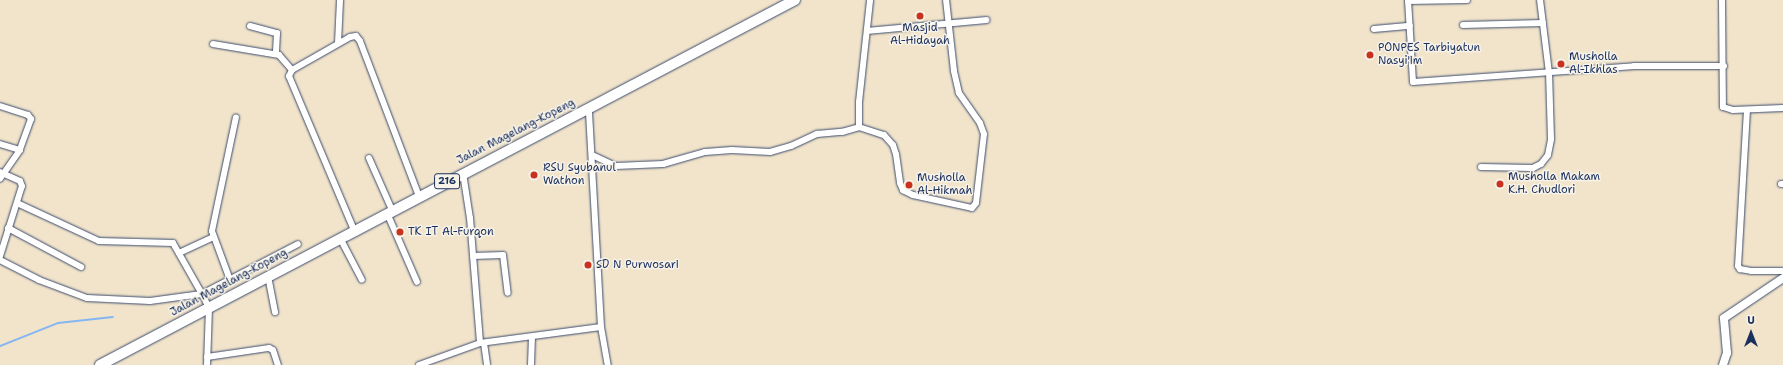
<!DOCTYPE html>
<html>
<head>
<meta charset="utf-8">
<style>
  body { margin:0 }
  #map { position:relative; width:1783px; height:365px; overflow:hidden; background:#f1e4ca; font-family:"Shantell Sans",sans-serif }
  div>[style] { position:absolute }
  .stream>* { height:2px; margin:-1px; padding:0 1px; transform-origin:1px; border-radius:1px; background:#85b6f1 }
  .roads { filter:drop-shadow(0 0 1px #3b4a6e) drop-shadow(0 0 1px #3b4a6e) }
  .minor>* { height:6px; margin:-3px; padding:0 3px; transform-origin:3px; border-radius:3px; background:#fff }
  .tertiary>* { height:8px; margin:-4px; padding:0 4px; transform-origin:4px; border-radius:4px; background:#fff }
  .primary>* { height:10px; margin:-5px; padding:0 5px; transform-origin:5px; border-radius:5px; background:#fff }
  .dots>* { width:11px; height:11px; translate:-50% -50%; box-sizing:border-box; border:2px solid #f7f3e8; border-radius:50% }
  span { translate:-50% -50%; white-space:nowrap; text-align:center; line-height:1.15; -webkit-text-stroke:3px #f7f3e8; paint-order:stroke }
  .shield-label span { padding:1px 3px; background:#f7f3e8; border:1px solid; border-radius:3px; -webkit-text-stroke-width:0 }
  .shield-label { font-size:10px; color:#1b2f5e; font-weight:700 }
  .poi-label { font-size:11px; color:#1b2f5e }
  .left { translate:0 -50%; text-align:left }
  .street-label { font-size:11px; color:#1b2f5e }
  .north { position:absolute; left:1731px; top:313px; width:40px; height:40px; -webkit-text-stroke:3px #f7f3e8; paint-order:stroke; rotate:0deg; font-size:11px; font-weight:700; line-height:16px; text-align:center; color:#1b2f5e }
  .north::after { content:''; display:block; margin:auto; width:14px; height:18px; background:#1b2f5e; clip-path:polygon(50% 0,100% 100%,50% 72%,0 100%) }
</style>
</head>
<body>
<div id="map">
  <div class="stream">
    <div style="left:0;top:346px;width:62px;rotate:-21.6deg"></div>
    <div style="left:58px;top:323px;width:55px;rotate:-6.2deg"></div>
  </div>
  <div class="roads">
    <div class="minor">
      <div style="left:1408px;top:0;width:82px;rotate:86.5deg"></div>
      <div style="left:1413px;top:82px;width:222px;rotate:-4.1deg"></div>
      <div style="left:1634px;top:66px;width:90px"></div>
      <div style="left:1722px;top:0;width:107px;rotate:89.5deg"></div>
      <div style="left:1723px;top:107px;width:10px;rotate:17deg"></div>
      <div style="left:1733px;top:110px;width:50px;rotate:-2.3deg"></div>
      <div style="left:1408px;top:1px;width:59px;rotate:-1deg"></div>
      <div style="left:1463px;top:25px;width:80px;rotate:-1.4deg"></div>
      <div style="left:250px;top:26px;width:28px;rotate:15deg"></div>
      <div style="left:277px;top:33px;width:21px;rotate:93deg"></div>
      <div style="left:1374px;top:29px;width:36px;rotate:-5deg"></div>
      <div style="left:867px;top:31px;width:120px;rotate:-5.3deg"></div>
      <div style="left:338px;top:43px;width:43px;rotate:-87.3deg"></div>
      <div style="left:213px;top:44px;width:67px;rotate:9.5deg"></div>
      <div style="left:279px;top:55px;width:20px;rotate:49deg"></div>
      <div style="left:0;top:106px;width:29px;rotate:18deg"></div>
      <div style="left:28px;top:115px;width:5px;rotate:53deg"></div>
      <div style="left:31px;top:119px;width:33px;rotate:110deg"></div>
      <div style="left:20px;top:150px;width:35px;rotate:125deg"></div>
      <div style="left:1747px;top:110px;width:156px;rotate:93.3deg"></div>
      <div style="left:1738px;top:266px;width:4px;rotate:56deg"></div>
      <div style="left:1740px;top:269px;width:11px;rotate:10deg"></div>
      <div style="left:1751px;top:271px;width:32px"></div>
      <div style="left:859px;top:127px;width:25px;rotate:-90deg"></div>
      <div style="left:859px;top:102px;width:103px;rotate:-83.8deg"></div>
      <div style="left:0;top:144px;width:21px;rotate:17deg"></div>
      <div style="left:592px;top:155px;width:26px;rotate:25deg"></div>
      <div style="left:616px;top:166px;width:47px;rotate:-2.4deg"></div>
      <div style="left:663px;top:164px;width:44px;rotate:-15.9deg"></div>
      <div style="left:705px;top:152px;width:27px;rotate:-4deg"></div>
      <div style="left:732px;top:150px;width:38px;rotate:3deg"></div>
      <div style="left:770px;top:152px;width:22px;rotate:-16deg"></div>
      <div style="left:791px;top:146px;width:29px;rotate:-25deg"></div>
      <div style="left:817px;top:134px;width:25px;rotate:-5deg"></div>
      <div style="left:842px;top:132px;width:18px;rotate:-16deg"></div>
      <div style="left:859px;top:127px;width:26px;rotate:18deg"></div>
      <div style="left:884px;top:135px;width:13px;rotate:48deg"></div>
      <div style="left:893px;top:145px;width:9px;rotate:72deg"></div>
      <div style="left:896px;top:154px;width:29px;rotate:82deg"></div>
      <div style="left:900px;top:183px;width:8px;rotate:67deg"></div>
      <div style="left:903px;top:190px;width:11px;rotate:27deg"></div>
      <div style="left:913px;top:195px;width:60px;rotate:12.4deg"></div>
      <div style="left:972px;top:208px;width:6px;rotate:-51deg"></div>
      <div style="left:976px;top:203px;width:69px;rotate:-83.4deg"></div>
      <div style="left:984px;top:134px;width:12px;rotate:-110deg"></div>
      <div style="left:980px;top:123px;width:37px;rotate:-125deg"></div>
      <div style="left:959px;top:93px;width:23px;rotate:-103deg"></div>
      <div style="left:954px;top:71px;width:71px;rotate:-96.4deg"></div>
      <div style="left:369px;top:158px;width:57px;rotate:66.1deg"></div>
      <div style="left:1481px;top:167px;width:52px;rotate:1.1deg"></div>
      <div style="left:1533px;top:168px;width:9px;rotate:-27deg"></div>
      <div style="left:1541px;top:164px;width:11px;rotate:-52deg"></div>
      <div style="left:1548px;top:155px;width:16px;rotate:-79deg"></div>
      <div style="left:1551px;top:139px;width:66px;rotate:-91.7deg"></div>
      <div style="left:1549px;top:73px;width:74px;rotate:-97deg"></div>
      <div style="left:463px;top:173px;width:46px;rotate:81.2deg"></div>
      <div style="left:470px;top:218px;width:125px;rotate:85.4deg"></div>
      <div style="left:1781px;top:184px;width:2px"></div>
      <div style="left:17px;top:203px;width:90px;rotate:24.9deg"></div>
      <div style="left:99px;top:241px;width:74px;rotate:1.5deg"></div>
      <div style="left:173px;top:243px;width:59px;rotate:60.4deg"></div>
      <div style="left:202px;top:294px;width:108px;rotate:-27.5deg"></div>
      <div style="left:387px;top:213px;width:75px;rotate:66.5deg"></div>
      <div style="left:8px;top:228px;width:83px;rotate:28.1deg"></div>
      <div style="left:354px;top:230px;width:167px;rotate:-112.9deg"></div>
      <div style="left:289px;top:76px;width:7px;rotate:-63deg"></div>
      <div style="left:292px;top:70px;width:67px;rotate:-29.6deg"></div>
      <div style="left:350px;top:37px;width:6px;rotate:-9deg"></div>
      <div style="left:356px;top:36px;width:6px;rotate:51deg"></div>
      <div style="left:360px;top:41px;width:166px;rotate:69.2deg"></div>
      <div style="left:340px;top:238px;width:47px;rotate:62.4deg"></div>
      <div style="left:179px;top:253px;width:38px;rotate:-25deg"></div>
      <div style="left:0;top:256px;width:73px;rotate:-72.6deg"></div>
      <div style="left:22px;top:186px;width:5px;rotate:-112deg"></div>
      <div style="left:20px;top:181px;width:22px;rotate:-156deg"></div>
      <div style="left:473px;top:256px;width:30px;rotate:-2deg"></div>
      <div style="left:503px;top:255px;width:38px;rotate:83deg"></div>
      <div style="left:0;top:260px;width:44px;rotate:27.1deg"></div>
      <div style="left:39px;top:280px;width:51px;rotate:20.6deg"></div>
      <div style="left:87px;top:298px;width:63px;rotate:2.7deg"></div>
      <div style="left:150px;top:301px;width:52px;rotate:-7.7deg"></div>
      <div style="left:202px;top:294px;width:16px;rotate:63deg"></div>
      <div style="left:209px;top:308px;width:57px;rotate:92deg"></div>
      <div style="left:268px;top:276px;width:37px;rotate:79deg"></div>
      <div style="left:230px;top:280px;width:52px;rotate:-110.2deg"></div>
      <div style="left:212px;top:231px;width:116px;rotate:-78.1deg"></div>
      <div style="left:601px;top:327px;width:39px;rotate:80deg"></div>
      <div style="left:484px;top:343px;width:22px;rotate:82deg"></div>
      <div style="left:207px;top:357px;width:63px;rotate:-8.3deg"></div>
      <div style="left:269px;top:348px;width:4px;rotate:27deg"></div>
      <div style="left:273px;top:350px;width:16px;rotate:72deg"></div>
      <div style="left:419px;top:365px;width:65px;rotate:-19.8deg"></div>
      <div style="left:480px;top:343px;width:122px;rotate:-7.5deg"></div>
      <div style="left:601px;top:327px;width:218px;rotate:-93.2deg"></div>
      <div style="left:531px;top:365px;width:27px;rotate:-88deg"></div>
    </div>
    <div class="tertiary">
      <div style="left:1723px;top:365px;width:13px;rotate:-72deg"></div>
      <div style="left:1727px;top:353px;width:35px;rotate:-95deg"></div>
      <div style="left:1724px;top:318px;width:71px;rotate:-34.1deg"></div>
    </div>
    <div class="primary">
      <div style="left:100px;top:365px;width:785px;rotate:-27.71deg"></div>
    </div>
  </div>
  <div class="dots">
    <div style="left:920px;top:16px;background:#c8321e"></div>
    <div style="left:1370px;top:55px;background:#c8321e"></div>
    <div style="left:1561px;top:64px;background:#c8321e"></div>
    <div style="left:534px;top:175px;background:#c8321e"></div>
    <div style="left:1500px;top:184px;background:#c8321e"></div>
    <div style="left:909px;top:185px;background:#c8321e"></div>
    <div style="left:400px;top:232px;background:#c8321e"></div>
    <div style="left:588px;top:265px;background:#c8321e"></div>
  </div>
  <div class="shield-label">
    <span style="left:447px;top:181px">216</span>
  </div>
  <div class="poi-label">
    <span style="left:920px;top:35px">Masjid<br>Al-Hidayah</span>
    <span class="left" style="left:1378px;top:55px">PONPES Tarbiyatun<br>Nasyi'im</span>
    <span class="left" style="left:1569px;top:64px">Musholla<br>Al-Ikhlas</span>
    <span class="left" style="left:543px;top:175px">RSU Syubanul<br>Wathon</span>
    <span class="left" style="left:1508px;top:184px">Musholla Makam<br>K.H. Chudlori</span>
    <span class="left" style="left:917px;top:185px">Musholla<br>Al-Hikmah</span>
    <span class="left" style="left:408px;top:232px">TK IT Al-Furqon</span>
    <span class="left" style="left:596px;top:265px">SD N Purwosari</span>
  </div>
  <div class="street-label">
    <span style="left:516px;top:132px;rotate:-27deg">Jalan Magelang-Kopeng</span>
    <span style="left:229px;top:283px;rotate:-28deg">Jalan Magelang-Kopeng</span>
  </div>
  <div class="north">U</div>
</div>
</body>
</html>
